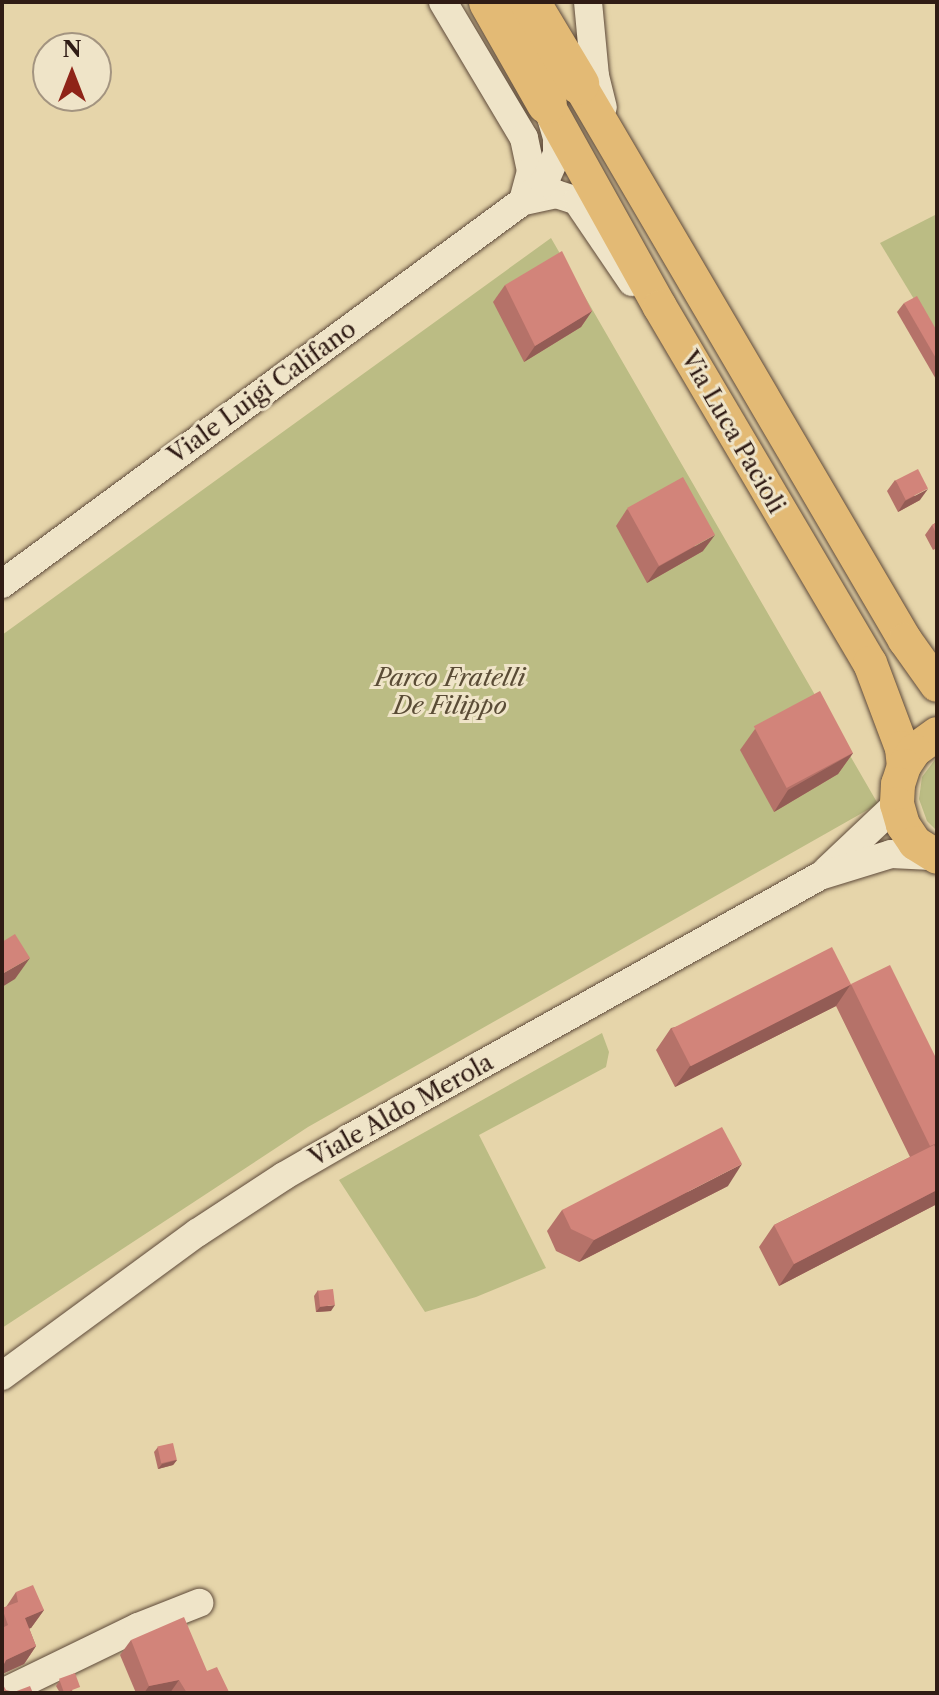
<!DOCTYPE html>
<html>
<head>
<meta charset="utf-8">
<style>
  body { margin:0 }
  #map { position:relative; width:939px; height:1695px; overflow:hidden; background:#e6d5aa; font-family:"Libre Caslon Text",serif }
  div>[style] { position:absolute }
  .green>* { inset:0; background:#bbbc84 }
  .roads { filter:drop-shadow(0 0 2px #5e4a3a) drop-shadow(0 0 2px #5e4a3a) }
  .minor>* { height:28px; margin:-14px; padding:0 14px; transform-origin:14px; border-radius:14px; background:#efe4c8 }
  .major>* { height:34px; margin:-17px; padding:0 17px; transform-origin:17px; border-radius:17px; background:#e3ba75 }
  .highway>* { height:40px; margin:-20px; padding:0 20px; transform-origin:20px; border-radius:20px; background:#e3ba75 }
  .wall>* { inset:0; background:#b57269 }
  .shaded-wall>* { inset:0; background:#935c55 }
  .building>* { inset:0; background:#d2847a; transform-origin:0 0 }
  span { translate:-50% -50%; white-space:nowrap; text-align:center; line-height:1.15; -webkit-text-stroke:6px #efe4c8; paint-order:stroke }
  .street-label { font-size:24px; color:#301c15 }
  .park-label { font-size:24px; color:#5a4c36; font-style:italic }
  .frame { position:absolute; inset:0; border:4px solid #301c15; pointer-events:none }
  .north { position:absolute; left:32px; top:32px; width:80px; height:80px; box-sizing:border-box; background:#efe4c8; border:2px solid #a39480; border-radius:50%; rotate:0deg; font-size:22px; font-weight:700; line-height:32px; text-align:center; color:#301c15 }
  .north::after { content:''; display:block; margin:auto; width:28px; height:36px; background:#8f2418; clip-path:polygon(50% 0,100% 100%,50% 72%,0 100%) }
</style>
</head>
<body>
<div id="map">
  <div class="green">
    <div style="clip-path:polygon(937px 214px,937px 337px,880px 243px)"></div>
    <div style="clip-path:polygon(551px 238px,878px 804px,308px 1127px,2px 1328px,2px 635px)"></div>
    <div style="clip-path:polygon(937px 757px,937px 831px,927px 821px,919px 799px,922px 777px)"></div>
    <div style="clip-path:polygon(602px 1033px,609px 1052px,606px 1067px,479px 1135px,546px 1268px,476px 1297px,425px 1312px,339px 1180px)"></div>
  </div>
  <div class="roads">
    <div class="minor">
      <div style="left:443px;top:2px;width:158px;rotate:59.2deg"></div>
      <div style="left:524px;top:138px;width:34px;rotate:78deg"></div>
      <div style="left:531px;top:171px;width:30px;rotate:105deg"></div>
      <div style="left:588px;top:2px;width:74px;rotate:84.6deg"></div>
      <div style="left:595px;top:76px;width:32px;rotate:76deg"></div>
      <div style="left:524px;top:201px;width:33px;rotate:-12deg"></div>
      <div style="left:556px;top:194px;width:22px;rotate:18deg"></div>
      <div style="left:577px;top:201px;width:98px;rotate:55.8deg"></div>
      <div style="left:2px;top:584px;width:647px;rotate:-36.32deg"></div>
      <div style="left:523px;top:201px;width:28px;rotate:-41deg"></div>
      <div style="left:544px;top:183px;width:32px;rotate:-66deg"></div>
      <div style="left:557px;top:154px;width:16px;rotate:-90deg"></div>
      <div style="left:557px;top:138px;width:22px;rotate:-106deg"></div>
      <div style="left:827px;top:870px;width:96px;rotate:-43.3deg"></div>
      <div style="left:2px;top:1376px;width:242px;rotate:-36.3deg"></div>
      <div style="left:197px;top:1233px;width:104px;rotate:-33.2deg"></div>
      <div style="left:284px;top:1176px;width:74px;rotate:-30deg"></div>
      <div style="left:348px;top:1139px;width:540px;rotate:-29.13deg"></div>
      <div style="left:820px;top:876px;width:74px;rotate:-17.2deg"></div>
      <div style="left:891px;top:854px;width:41px;rotate:2.8deg"></div>
      <div style="left:2px;top:1693px;width:151px;rotate:-25.9deg"></div>
      <div style="left:138px;top:1627px;width:66px;rotate:-21.5deg"></div>
    </div>
    <div class="major">
      <div style="left:579px;top:84px;width:645px;rotate:59.62deg"></div>
      <div style="left:905px;top:640px;width:55px;rotate:54.6deg"></div>
      <div style="left:547px;top:104px;width:232px;rotate:60.9deg"></div>
      <div style="left:660px;top:307px;width:413px;rotate:59.5deg"></div>
      <div style="left:870px;top:663px;width:91px;rotate:69.4deg"></div>
      <div style="left:902px;top:748px;width:18px;rotate:84deg"></div>
      <div style="left:937px;top:734px;width:29px;rotate:144deg"></div>
      <div style="left:914px;top:751px;width:18px;rotate:124deg"></div>
      <div style="left:904px;top:766px;width:19px;rotate:108deg"></div>
      <div style="left:898px;top:784px;width:20px;rotate:93deg"></div>
      <div style="left:897px;top:804px;width:22px;rotate:74deg"></div>
      <div style="left:903px;top:825px;width:22px;rotate:56deg"></div>
      <div style="left:915px;top:843px;width:26px;rotate:32deg"></div>
    </div>
    <div class="highway">
      <div style="left:489px;top:2px;width:117px;rotate:60.4deg"></div>
      <div style="left:530px;top:2px;width:96px;rotate:59.1deg"></div>
    </div>
  </div>
  <div class="wall">
    <div style="clip-path:polygon(505px 285px,592px 311px,581px 327px,524px 362px,493px 302px)"></div>
    <div style="clip-path:polygon(904px 303px,937px 331px,937px 381px,897px 312px)"></div>
    <div style="clip-path:polygon(895px 480px,920px 500px,898px 512px,887px 491px)"></div>
    <div style="clip-path:polygon(627px 509px,703px 551px,647px 583px,616px 526px)"></div>
    <div style="clip-path:polygon(937px 522px,937px 548px,933px 550px,925px 535px,932px 525px)"></div>
    <div style="clip-path:polygon(755px 729px,853px 753px,838px 774px,774px 812px,740px 750px)"></div>
    <div style="clip-path:polygon(851px 984px,937px 1060px,937px 1204px,779px 1286px,759px 1247px,774px 1225px,910px 1157px,836px 1006px,675px 1087px,656px 1050px,671px 1028px)"></div>
    <div style="clip-path:polygon(728px 1186px,579px 1262px,556px 1251px,547px 1231px,562px 1210px)"></div>
    <div style="clip-path:polygon(318px 1290px,331px 1311px,316px 1312px,314px 1296px)"></div>
    <div style="clip-path:polygon(158px 1447px,177px 1460px,173px 1465px,158px 1469px,154px 1452px)"></div>
    <div style="clip-path:polygon(16px 1592px,44px 1610px,31px 1628px,29px 1628px,36px 1646px,24px 1664px,2px 1674px,2px 1608px,6px 1607px)"></div>
    <div style="clip-path:polygon(131px 1640px,207px 1671px,228px 1693px,136px 1693px,120px 1655px)"></div>
    <div style="clip-path:polygon(60px 1680px,75px 1693px,60px 1693px,56px 1686px)"></div>
  </div>
  <div class="shaded-wall">
    <div style="clip-path:polygon(592px 311px,581px 327px,524px 362px,535px 346px)"></div>
    <div style="clip-path:polygon(928px 489px,920px 500px,898px 512px,905px 501px)"></div>
    <div style="clip-path:polygon(715px 535px,703px 551px,647px 583px,658px 567px)"></div>
    <div style="clip-path:polygon(853px 753px,838px 774px,774px 812px,788px 790px)"></div>
    <div style="clip-path:polygon(30px 958px,15px 979px,2px 987px,2px 974px)"></div>
    <div style="clip-path:polygon(851px 984px,836px 1006px,675px 1087px,690px 1066px)"></div>
    <div style="clip-path:polygon(742px 1164px,728px 1186px,579px 1262px,594px 1240px)"></div>
    <div style="clip-path:polygon(937px 1190px,937px 1204px,779px 1286px,794px 1264px)"></div>
    <div style="clip-path:polygon(335px 1305px,331px 1311px,316px 1312px,320px 1307px)"></div>
    <div style="clip-path:polygon(177px 1460px,173px 1465px,158px 1469px,162px 1464px)"></div>
    <div style="clip-path:polygon(44px 1610px,31px 1628px,12px 1636px,25px 1618px)"></div>
    <div style="clip-path:polygon(36px 1646px,24px 1664px,2px 1674px,2px 1667px,6px 1660px)"></div>
    <div style="clip-path:polygon(179px 1680px,170px 1693px,144px 1693px,149px 1686px)"></div>
  </div>
  <div class="building">
    <div style="clip-path:polygon(562px 251px,592px 311px,535px 346px,505px 285px)"></div>
    <div style="clip-path:polygon(917px 296px,937px 331px,937px 360px,904px 303px)"></div>
    <div style="left:918px;top:469px;width:22px;height:25px;rotate:63deg"></div>
    <div style="left:683px;top:477px;width:66px;height:64px;rotate:61deg"></div>
    <div style="clip-path:polygon(937px 522px,937px 535px,932px 525px)"></div>
    <div style="left:820px;top:691px;width:70px;height:75px;rotate:62deg"></div>
    <div style="clip-path:polygon(15px 934px,30px 958px,2px 974px,2px 942px)"></div>
    <div style="left:832px;top:947px;width:42px;height:180px;rotate:63deg"></div>
    <div style="clip-path:polygon(890px 965px,937px 1060px,937px 1143px,930px 1146px,851px 984px)"></div>
    <div style="clip-path:polygon(722px 1127px,742px 1164px,594px 1240px,571px 1229px,562px 1210px)"></div>
    <div style="clip-path:polygon(934px 1145px,937px 1151px,937px 1190px,794px 1264px,774px 1225px)"></div>
    <div style="left:333px;top:1289px;width:16px;height:15px;rotate:83deg"></div>
    <div style="left:173px;top:1443px;width:17px;height:16px;rotate:77deg"></div>
    <div style="clip-path:polygon(33px 1585px,44px 1610px,25px 1618px,36px 1646px,6px 1660px,2px 1668px,2px 1628px,8px 1625px,2px 1608px,18px 1602px,16px 1592px)"></div>
    <div style="clip-path:polygon(184px 1617px,207px 1671px,217px 1667px,229px 1692px,187px 1693px,179px 1680px,149px 1686px,131px 1640px)"></div>
    <div style="left:75px;top:1673px;width:15px;height:17px;rotate:70deg"></div>
    <div style="clip-path:polygon(2px 1683px,6px 1690px,14px 1692px,30px 1686px,33px 1693px,2px 1693px)"></div>
  </div>
  <div class="street-label">
    <span style="left:262px;top:392px;rotate:-36deg">Viale Luigi Califano</span>
    <span style="left:733px;top:432px;rotate:60deg">Via Luca Pacioli</span>
    <span style="left:401px;top:1110px;rotate:-29deg">Viale Aldo Merola</span>
  </div>
  <div class="park-label">
    <span style="left:450px;top:692px">Parco Fratelli<br>De Filippo</span>
  </div>
  <div class="frame"></div>
  <div class="north">N</div>
</div>
</body>
</html>
